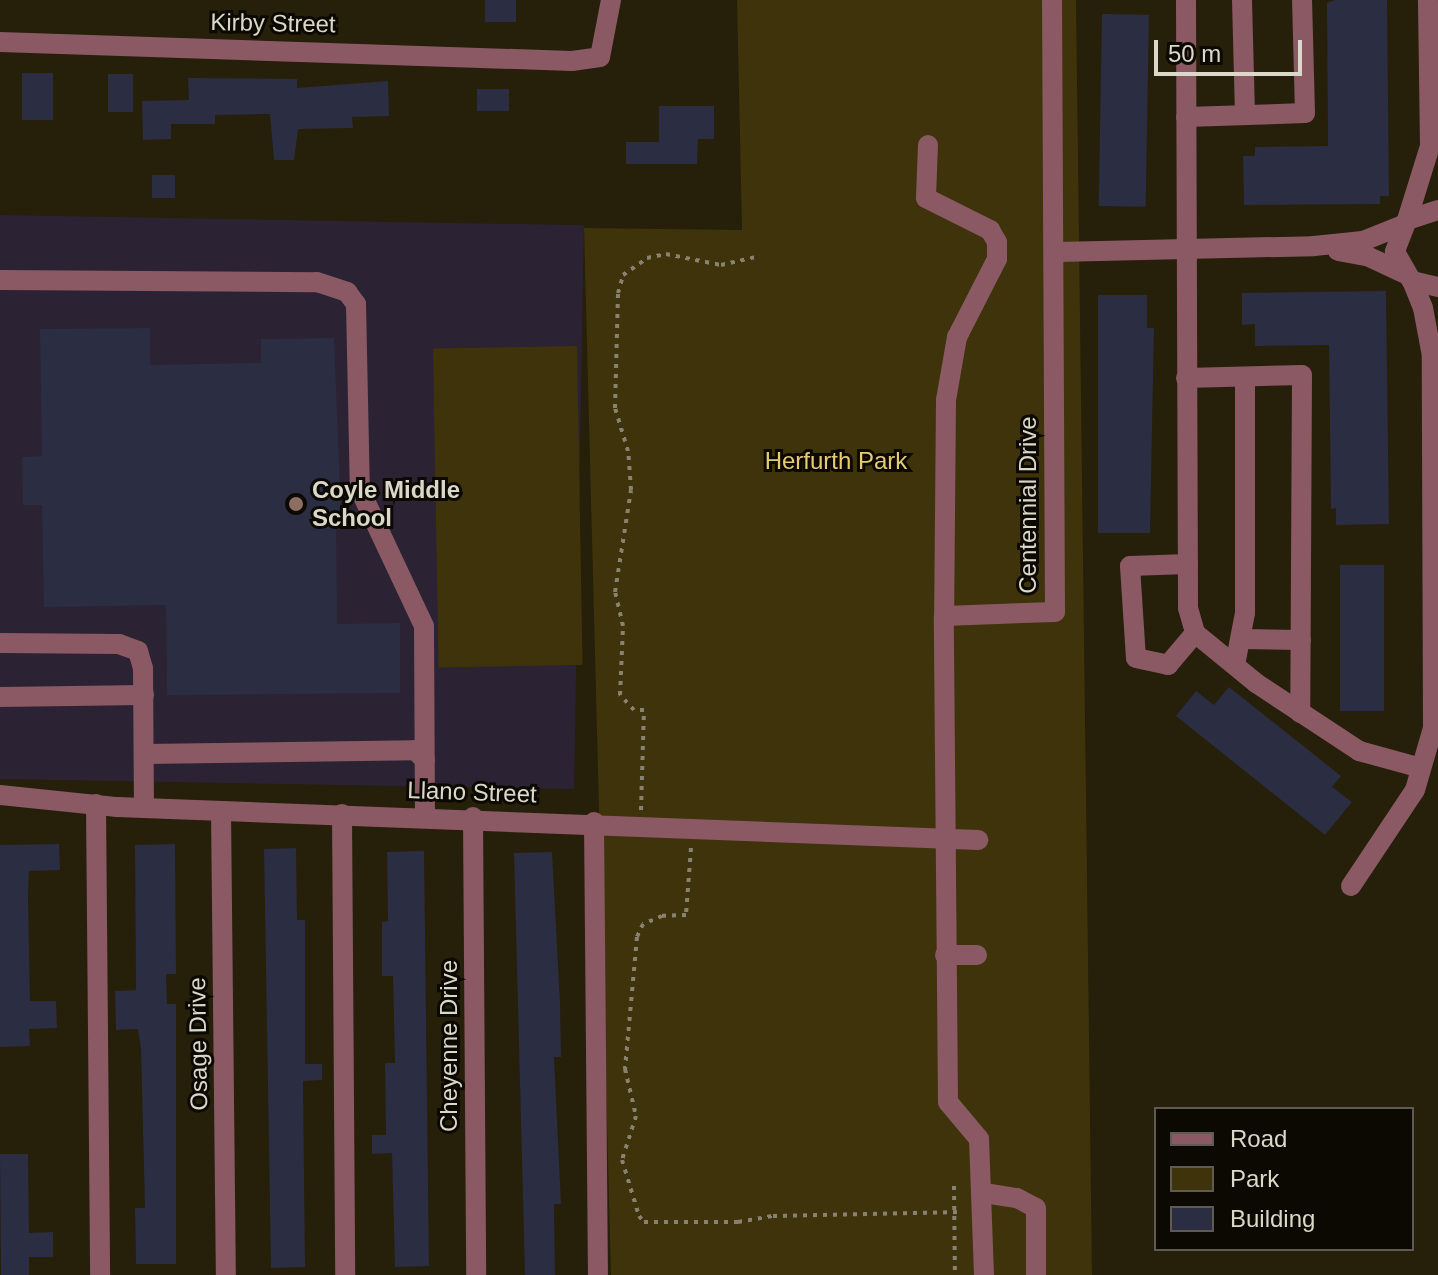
<!DOCTYPE html>
<html>
<head>
<meta charset="utf-8">
<style>
  body { margin:0 }
  #map { position:relative; width:1438px; height:1275px; overflow:hidden; background:#261f09; font-family:Arial,sans-serif }
  div>[style] { position:absolute }
  .commercial>* { inset:0; background:#2b2333; transform-origin:0 0 }
  .green>* { inset:0; background:#3f330b; transform-origin:0 0 }
  .building>* { inset:0; background:#2b2d42; transform-origin:0 0 }
  .path>* { height:4px; margin-top:-2px; transform-origin:0; background:repeating-linear-gradient(90deg,#888371 0 4px,transparent 0 10px) }
  .minor>* { height:20px; margin:-10px; padding:0 10px; transform-origin:10px; border-radius:10px; background:#8a5964 }
  .dots>* { width:22px; height:22px; translate:-50% -50%; box-sizing:border-box; border:4px solid #0c0903; border-radius:50% }
  span { translate:-50% -50%; white-space:nowrap; text-align:center; line-height:1.15; -webkit-text-stroke:6px #0c0903; paint-order:stroke }
  .street-label { font-size:24px; color:#dbd7c9 }
  .park-label { font-size:24px; color:#e7cb6f }
  .poi-label { font-size:24px; color:#dbd7c9; font-weight:700 }
  .left { translate:0 -50%; text-align:left }
  .legend { position:absolute; left:1154px; top:1107px; width:260px; height:144px; box-sizing:border-box; background:#0c0903; border:2px solid #5f5b52; margin:0; padding:10px 14px; list-style:none; font-size:24px; color:#dbd7c9 }
  .legend li { display:flex; align-items:center; gap:16px; height:40px }
  .legend b { width:40px; border:2px solid #5f5b52 }
  .scale { position:absolute; left:1154px; top:40px; width:148px; height:36px; box-sizing:border-box; border:4px solid #dbd7c9; border-top:0; padding-left:10px; font-size:24px; line-height:28px; white-space:nowrap; color:#dbd7c9; -webkit-text-stroke:6px #0c0903; paint-order:stroke }
</style>
</head>
<body>
<div id="map">
  <div class="commercial">
    <div style="left:0;top:215px;width:584px;height:564px;rotate:1deg"></div>
  </div>
  <div class="green">
    <div style="clip-path:polygon(737px 0,1076px 0,1092px 1275px,611px 1275px,584px 228px,742px 230px)"></div>
    <div style="left:577px;top:346px;width:319px;height:144px;rotate:89deg"></div>
  </div>
  <div class="building">
    <div style="left:485px;top:0;width:31px;height:22px"></div>
    <div style="clip-path:polygon(1335px 0,1387px 0,1389px 196px,1380px 196px,1380px 204px,1244px 205px,1243px 156px,1255px 156px,1255px 147px,1328px 146px,1327px 3px)"></div>
    <div style="left:1102px;top:14px;width:47px;height:192px;rotate:1deg"></div>
    <div style="left:22px;top:73px;width:31px;height:47px"></div>
    <div style="left:133px;top:74px;width:38px;height:25px;rotate:90deg"></div>
    <div style="clip-path:polygon(188px 78px,297px 79px,297px 88px,388px 81px,389px 116px,352px 117px,353px 128px,298px 129px,294px 160px,274px 160px,270px 114px,215px 115px,215px 124px,171px 124px,171px 139px,143px 140px,142px 101px,189px 100px)"></div>
    <div style="left:509px;top:89px;width:22px;height:32px;rotate:90deg"></div>
    <div style="clip-path:polygon(659px 106px,714px 106px,714px 139px,698px 139px,697px 164px,626px 164px,626px 142px,659px 142px)"></div>
    <div style="left:152px;top:175px;width:23px;height:23px"></div>
    <div style="clip-path:polygon(1386px 291px,1389px 524px,1336px 525px,1336px 508px,1331px 509px,1329px 345px,1255px 346px,1255px 324px,1242px 325px,1242px 293px)"></div>
    <div style="clip-path:polygon(1098px 295px,1147px 295px,1147px 328px,1154px 328px,1150px 533px,1098px 533px)"></div>
    <div style="clip-path:polygon(150px 328px,150px 365px,261px 363px,261px 339px,334px 338px,341px 514px,336px 514px,337px 624px,400px 623px,400px 693px,167px 695px,166px 605px,44px 607px,42px 505px,23px 505px,22px 457px,42px 456px,40px 329px)"></div>
    <div style="left:1340px;top:565px;width:44px;height:146px"></div>
    <div style="clip-path:polygon(1229px 687px,1341px 776px,1332px 787px,1352px 802px,1325px 835px,1176px 716px,1196px 691px,1214px 705px)"></div>
    <div style="clip-path:polygon(59px 844px,60px 870px,29px 871px,28px 896px,30px 1001px,56px 1001px,57px 1028px,29px 1029px,30px 1046px,0 1047px,0 845px)"></div>
    <div style="clip-path:polygon(175px 844px,176px 974px,166px 974px,167px 1004px,176px 1004px,176px 1264px,136px 1264px,135px 1208px,145px 1208px,141px 1049px,138px 1029px,116px 1030px,115px 991px,136px 990px,135px 845px)"></div>
    <div style="clip-path:polygon(296px 848px,297px 920px,305px 920px,305px 1064px,322px 1064px,322px 1080px,303px 1081px,305px 1267px,271px 1268px,264px 849px)"></div>
    <div style="clip-path:polygon(424px 851px,429px 1266px,395px 1267px,392px 1153px,372px 1154px,372px 1135px,386px 1135px,385px 1063px,395px 1063px,393px 976px,382px 976px,382px 922px,388px 921px,387px 852px)"></div>
    <div style="clip-path:polygon(552px 852px,560px 1003px,561px 1057px,554px 1057px,561px 1204px,554px 1204px,555px 1275px,525px 1275px,514px 853px)"></div>
    <div style="clip-path:polygon(0 1154px,28px 1154px,29px 1233px,53px 1232px,53px 1257px,29px 1257px,29px 1275px,1px 1275px)"></div>
  </div>
  <div class="path">
    <div style="left:641px;top:810px;width:100px;rotate:-88.3deg"></div>
    <div style="left:644px;top:710px;width:10px;rotate:180deg"></div>
    <div style="left:634px;top:710px;width:21px;rotate:-133deg"></div>
    <div style="left:620px;top:695px;width:69px;rotate:-87.5deg"></div>
    <div style="left:623px;top:626px;width:35px;rotate:-103deg"></div>
    <div style="left:615px;top:592px;width:103px;rotate:-81.1deg"></div>
    <div style="left:631px;top:490px;width:39px;rotate:-94deg"></div>
    <div style="left:628px;top:451px;width:45px;rotate:-106.8deg"></div>
    <div style="left:615px;top:408px;width:115px;rotate:-88.5deg"></div>
    <div style="left:618px;top:293px;width:19px;rotate:-74deg"></div>
    <div style="left:623px;top:275px;width:29px;rotate:-35deg"></div>
    <div style="left:647px;top:258px;width:19px;rotate:-12deg"></div>
    <div style="left:666px;top:254px;width:56px;rotate:11.3deg"></div>
    <div style="left:721px;top:265px;width:35px;rotate:-13deg"></div>
    <div style="left:691px;top:848px;width:67px;rotate:94.3deg"></div>
    <div style="left:686px;top:915px;width:24px;rotate:178deg"></div>
    <div style="left:662px;top:916px;width:21px;rotate:157deg"></div>
    <div style="left:643px;top:924px;width:14px;rotate:115deg"></div>
    <div style="left:637px;top:937px;width:133px;rotate:95.2deg"></div>
    <div style="left:625px;top:1069px;width:48px;rotate:76.8deg"></div>
    <div style="left:636px;top:1116px;width:46px;rotate:107.7deg"></div>
    <div style="left:622px;top:1160px;width:59px;rotate:73.1deg"></div>
    <div style="left:639px;top:1216px;width:8px;rotate:50deg"></div>
    <div style="left:644px;top:1222px;width:94px"></div>
    <div style="left:738px;top:1222px;width:36px;rotate:-10deg"></div>
    <div style="left:773px;top:1216px;width:189px;rotate:-1.2deg"></div>
    <div style="left:954px;top:1186px;width:89px;rotate:89.4deg"></div>
  </div>
  <div class="minor">
    <div style="left:1186px;top:0;width:608px;rotate:89.81deg"></div>
    <div style="left:1188px;top:608px;width:26px;rotate:74deg"></div>
    <div style="left:1195px;top:633px;width:79px;rotate:39.3deg"></div>
    <div style="left:1256px;top:683px;width:123px;rotate:33.4deg"></div>
    <div style="left:1359px;top:751px;width:64px;rotate:15.3deg"></div>
    <div style="left:1242px;top:0;width:115px;rotate:88.5deg"></div>
    <div style="left:0;top:42px;width:572px;rotate:1.9deg"></div>
    <div style="left:572px;top:61px;width:28px;rotate:-8deg"></div>
    <div style="left:600px;top:57px;width:58px;rotate:-79.1deg"></div>
    <div style="left:1186px;top:117px;width:119px;rotate:-1.9deg"></div>
    <div style="left:1305px;top:113px;width:113px;rotate:-91.5deg"></div>
    <div style="left:928px;top:145px;width:53px;rotate:92.2deg"></div>
    <div style="left:926px;top:198px;width:72px;rotate:26.6deg"></div>
    <div style="left:990px;top:230px;width:14px;rotate:60deg"></div>
    <div style="left:997px;top:242px;width:17px;rotate:90deg"></div>
    <div style="left:997px;top:259px;width:88px;rotate:117.1deg"></div>
    <div style="left:957px;top:337px;width:64px;rotate:99.9deg"></div>
    <div style="left:946px;top:400px;width:216px;rotate:90.5deg"></div>
    <div style="left:1438px;top:210px;width:33px;rotate:162deg"></div>
    <div style="left:1407px;top:220px;width:34px;rotate:111deg"></div>
    <div style="left:1395px;top:252px;width:34px;rotate:60deg"></div>
    <div style="left:1412px;top:281px;width:27px;rotate:13deg"></div>
    <div style="left:1407px;top:220px;width:77px;rotate:-72.7deg"></div>
    <div style="left:1430px;top:146px;width:146px;rotate:-90.8deg"></div>
    <div style="left:1338px;top:251px;width:29px;rotate:10deg"></div>
    <div style="left:1367px;top:256px;width:40px;rotate:25deg"></div>
    <div style="left:1057px;top:252px;width:257px;rotate:-1.3deg"></div>
    <div style="left:1314px;top:246px;width:49px;rotate:-5.8deg"></div>
    <div style="left:1363px;top:241px;width:43px;rotate:-21.8deg"></div>
    <div style="left:0;top:280px;width:317px;rotate:0.4deg"></div>
    <div style="left:317px;top:282px;width:32px;rotate:18deg"></div>
    <div style="left:347px;top:292px;width:15px;rotate:53deg"></div>
    <div style="left:356px;top:304px;width:186px;rotate:88.8deg"></div>
    <div style="left:360px;top:490px;width:150px;rotate:64.8deg"></div>
    <div style="left:424px;top:626px;width:189px;rotate:89.7deg"></div>
    <div style="left:1186px;top:378px;width:116px;rotate:-1.5deg"></div>
    <div style="left:1302px;top:375px;width:338px;rotate:90.3deg"></div>
    <div style="left:1188px;top:564px;width:58px;rotate:178deg"></div>
    <div style="left:1130px;top:566px;width:92px;rotate:86.3deg"></div>
    <div style="left:1136px;top:658px;width:33px;rotate:12deg"></div>
    <div style="left:1168px;top:665px;width:42px;rotate:-49.8deg"></div>
    <div style="left:1242px;top:639px;width:59px;rotate:1deg"></div>
    <div style="left:0;top:643px;width:119px;rotate:0.5deg"></div>
    <div style="left:119px;top:644px;width:20px;rotate:20deg"></div>
    <div style="left:138px;top:651px;width:18px;rotate:74deg"></div>
    <div style="left:143px;top:668px;width:140px;rotate:89.6deg"></div>
    <div style="left:1235px;top:665px;width:53px;rotate:-79.1deg"></div>
    <div style="left:1245px;top:613px;width:236px;rotate:-90deg"></div>
    <div style="left:0;top:697px;width:144px;rotate:-0.8deg"></div>
    <div style="left:144px;top:754px;width:271px;rotate:-0.8deg"></div>
    <div style="left:415px;top:750px;width:14px;rotate:45deg"></div>
    <div style="left:0;top:795px;width:118px;rotate:5.9deg"></div>
    <div style="left:117px;top:807px;width:862px;rotate:2.19deg"></div>
    <div style="left:96px;top:804px;width:471px;rotate:89.5deg"></div>
    <div style="left:221px;top:811px;width:464px;rotate:89.4deg"></div>
    <div style="left:342px;top:814px;width:461px;rotate:89.6deg"></div>
    <div style="left:473px;top:817px;width:458px;rotate:89.6deg"></div>
    <div style="left:594px;top:822px;width:453px;rotate:89.5deg"></div>
    <div style="left:1351px;top:886px;width:115px;rotate:-56.3deg"></div>
    <div style="left:1415px;top:790px;width:65px;rotate:-73.8deg"></div>
    <div style="left:1433px;top:728px;width:372px;rotate:-90.2deg"></div>
    <div style="left:1432px;top:356px;width:49px;rotate:-100.6deg"></div>
    <div style="left:1423px;top:308px;width:29px;rotate:-112deg"></div>
    <div style="left:945px;top:955px;width:32px"></div>
    <div style="left:984px;top:1193px;width:33px;rotate:9deg"></div>
    <div style="left:1017px;top:1198px;width:21px;rotate:28deg"></div>
    <div style="left:1036px;top:1208px;width:67px;rotate:90deg"></div>
    <div style="left:984px;top:1275px;width:136px;rotate:-92.1deg"></div>
    <div style="left:979px;top:1139px;width:48px;rotate:-130deg"></div>
    <div style="left:948px;top:1102px;width:486px;rotate:-90.5deg"></div>
    <div style="left:944px;top:616px;width:111px;rotate:-2.1deg"></div>
    <div style="left:1055px;top:612px;width:612px;rotate:-90.28deg"></div>
  </div>
  <div class="dots">
    <div style="left:296px;top:504px;background:#8d6e63"></div>
  </div>
  <div class="street-label">
    <span style="left:273px;top:23px;rotate:1deg">Kirby Street</span>
    <span style="left:1028px;top:505px;rotate:-90deg">Centennial Drive</span>
    <span style="left:472px;top:792px;rotate:2deg">Llano Street</span>
    <span style="left:198px;top:1044px;rotate:-91deg">Osage Drive</span>
    <span style="left:449px;top:1046px;rotate:-90deg">Cheyenne Drive</span>
  </div>
  <div class="park-label">
    <span style="left:836px;top:461px">Herfurth Park</span>
  </div>
  <div class="poi-label">
    <span class="left" style="left:312px;top:504px">Coyle Middle<br>School</span>
  </div>
  <ul class="legend">
  <li><b style="height:10px;background:#8a5964"></b>Road</li>
  <li><b style="height:22px;background:#3f330b"></b>Park</li>
  <li><b style="height:22px;background:#2b2d42"></b>Building</li>
  </ul>
  <div class="scale">50 m</div>
</div>
</body>
</html>
